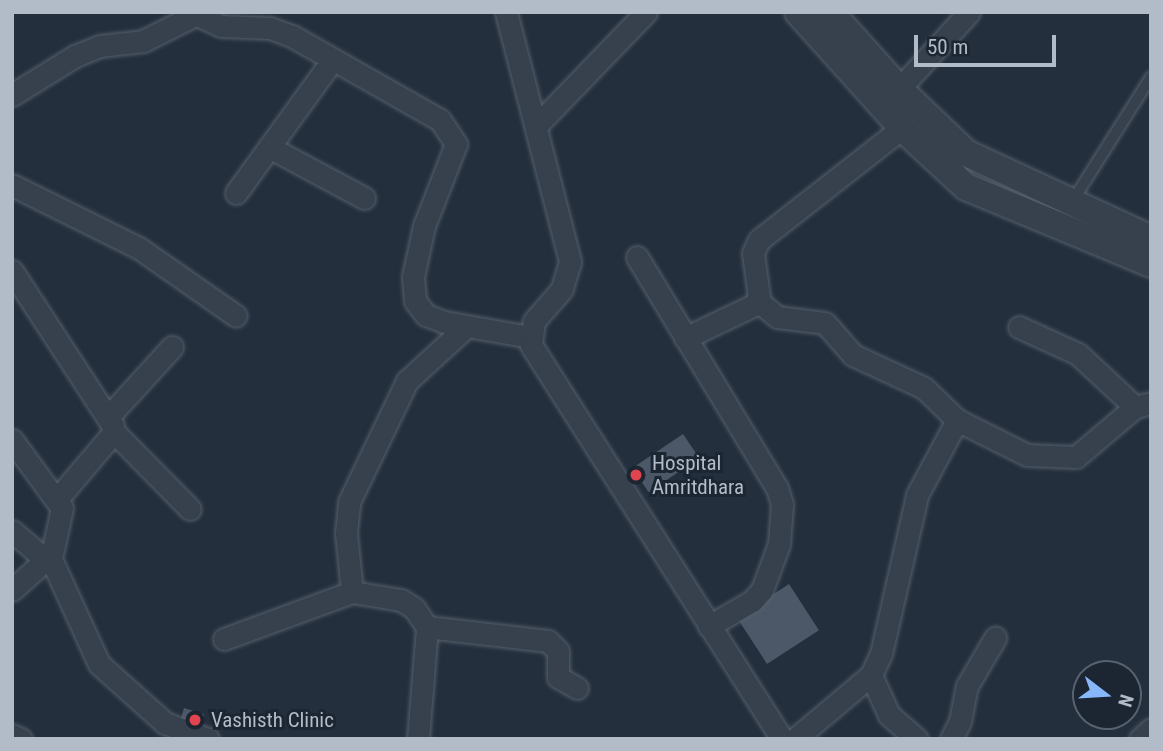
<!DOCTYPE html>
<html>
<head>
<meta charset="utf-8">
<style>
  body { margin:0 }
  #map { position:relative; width:1163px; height:751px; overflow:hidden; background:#232f3d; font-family:"Roboto Condensed",sans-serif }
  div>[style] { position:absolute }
  .building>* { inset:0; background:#4c5868; transform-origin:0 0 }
  .roads { filter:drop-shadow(0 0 2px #555f6b) drop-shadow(0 0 2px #555f6b) }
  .service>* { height:10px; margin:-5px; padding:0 5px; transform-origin:5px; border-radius:5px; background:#37414d }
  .minor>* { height:21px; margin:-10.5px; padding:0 10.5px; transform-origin:10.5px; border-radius:10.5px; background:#37414d }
  .tertiary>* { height:26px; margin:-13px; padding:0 13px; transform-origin:13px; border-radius:13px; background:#37414d }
  .dots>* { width:19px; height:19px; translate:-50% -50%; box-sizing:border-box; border:4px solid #1c2632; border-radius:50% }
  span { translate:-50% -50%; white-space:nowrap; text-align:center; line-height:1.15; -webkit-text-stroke:6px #1c2632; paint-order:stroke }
  .poi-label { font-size:21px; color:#b2bcc8 }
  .left { translate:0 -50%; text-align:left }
  .frame { position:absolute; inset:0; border:14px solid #b2bcc8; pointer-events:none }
  .north { position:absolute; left:1072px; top:660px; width:70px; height:70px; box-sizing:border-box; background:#1c2632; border:2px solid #58626e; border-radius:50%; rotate:107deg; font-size:19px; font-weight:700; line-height:28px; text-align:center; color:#b2bcc8 }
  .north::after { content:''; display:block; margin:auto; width:24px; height:32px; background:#87b8f9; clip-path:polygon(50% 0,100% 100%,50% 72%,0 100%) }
  .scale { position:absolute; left:914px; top:35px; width:142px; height:32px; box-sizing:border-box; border:4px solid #b2bcc8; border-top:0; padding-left:9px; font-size:21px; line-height:24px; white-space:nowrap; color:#b2bcc8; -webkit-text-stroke:5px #1c2632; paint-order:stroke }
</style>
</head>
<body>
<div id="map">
  <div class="building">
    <div style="left:683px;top:434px;width:29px;height:61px;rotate:56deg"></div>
    <div style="left:789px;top:584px;width:55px;height:62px;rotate:57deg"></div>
    <div style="left:184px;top:708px;width:21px;height:16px;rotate:17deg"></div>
  </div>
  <div class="roads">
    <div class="service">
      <div style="left:1072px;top:202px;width:148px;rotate:-57.7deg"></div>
    </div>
    <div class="minor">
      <div style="left:191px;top:12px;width:33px;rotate:25deg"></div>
      <div style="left:221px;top:26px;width:49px;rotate:2.3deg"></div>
      <div style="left:270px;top:28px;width:23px;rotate:20deg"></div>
      <div style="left:292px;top:36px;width:170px;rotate:29.6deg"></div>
      <div style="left:440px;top:120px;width:29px;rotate:56deg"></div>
      <div style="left:456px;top:144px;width:88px;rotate:111.3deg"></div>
      <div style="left:424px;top:226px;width:52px;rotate:102.2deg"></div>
      <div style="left:413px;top:277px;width:24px;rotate:85deg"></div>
      <div style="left:415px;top:301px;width:18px;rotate:52deg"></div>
      <div style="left:426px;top:315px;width:19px;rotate:21deg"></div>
      <div style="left:444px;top:322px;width:87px;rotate:9.9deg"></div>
      <div style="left:506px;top:12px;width:258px;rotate:75.6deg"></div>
      <div style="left:570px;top:262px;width:28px;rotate:107deg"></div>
      <div style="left:562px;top:289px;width:43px;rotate:131.2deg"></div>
      <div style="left:534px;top:321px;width:24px;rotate:97deg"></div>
      <div style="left:531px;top:345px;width:467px;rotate:57.5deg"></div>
      <div style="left:899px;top:89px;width:104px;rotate:-47.7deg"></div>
      <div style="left:12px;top:95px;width:74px;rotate:-31.8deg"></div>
      <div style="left:75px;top:56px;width:27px;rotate:-22deg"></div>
      <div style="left:100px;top:46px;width:43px;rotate:-6.6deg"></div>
      <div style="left:143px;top:41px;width:58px;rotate:-26.6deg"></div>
      <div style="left:537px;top:125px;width:157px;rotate:-46deg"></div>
      <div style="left:269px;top:147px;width:108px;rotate:28.2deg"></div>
      <div style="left:12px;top:185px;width:142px;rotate:26.4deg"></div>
      <div style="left:139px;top:248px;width:118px;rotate:35deg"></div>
      <div style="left:236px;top:193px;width:165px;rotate:-54.1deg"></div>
      <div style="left:637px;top:257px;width:270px;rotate:58.8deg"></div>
      <div style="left:777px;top:488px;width:17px;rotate:73deg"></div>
      <div style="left:782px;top:504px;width:40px;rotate:94.3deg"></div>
      <div style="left:779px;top:544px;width:49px;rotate:110.3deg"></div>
      <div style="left:762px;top:590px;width:15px;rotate:132deg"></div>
      <div style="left:752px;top:601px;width:50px;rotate:149.8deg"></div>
      <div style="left:12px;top:271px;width:185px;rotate:56.9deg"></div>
      <div style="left:113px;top:426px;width:6px;rotate:81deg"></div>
      <div style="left:114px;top:432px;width:87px;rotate:130.3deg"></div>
      <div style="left:758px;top:301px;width:25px;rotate:40deg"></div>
      <div style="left:777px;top:317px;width:48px;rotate:7.1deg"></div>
      <div style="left:825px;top:323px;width:43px;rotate:48.8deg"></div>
      <div style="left:853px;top:355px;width:78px;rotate:24.9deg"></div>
      <div style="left:924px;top:388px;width:46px;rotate:44.1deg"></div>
      <div style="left:957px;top:420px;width:78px;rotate:26.6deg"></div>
      <div style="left:1027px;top:455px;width:49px;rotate:2.3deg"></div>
      <div style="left:1076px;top:457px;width:77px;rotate:-40.3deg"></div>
      <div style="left:1135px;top:407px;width:16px;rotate:-14deg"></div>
      <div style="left:1019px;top:327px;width:65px;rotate:24.6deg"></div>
      <div style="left:1078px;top:354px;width:78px;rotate:42.9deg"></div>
      <div style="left:685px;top:338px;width:76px;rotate:-25.6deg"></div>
      <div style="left:754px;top:305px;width:9px;rotate:-58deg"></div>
      <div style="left:759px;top:297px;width:44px;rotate:-97.8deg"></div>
      <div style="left:753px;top:253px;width:14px;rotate:-65deg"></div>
      <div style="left:759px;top:240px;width:182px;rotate:-38.1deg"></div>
      <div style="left:108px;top:417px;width:95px;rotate:-47.6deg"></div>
      <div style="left:114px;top:432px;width:108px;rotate:45.4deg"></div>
      <div style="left:12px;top:440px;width:84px;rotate:53.7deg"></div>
      <div style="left:62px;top:508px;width:52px;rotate:102.2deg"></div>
      <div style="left:51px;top:559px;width:115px;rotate:65.4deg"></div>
      <div style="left:99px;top:664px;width:89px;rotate:41.8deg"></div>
      <div style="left:165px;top:723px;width:46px;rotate:20.4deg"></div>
      <div style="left:12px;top:531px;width:45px;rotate:40.5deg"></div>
      <div style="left:12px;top:590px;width:52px;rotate:-41.9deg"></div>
      <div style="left:352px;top:592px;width:59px;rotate:-95.8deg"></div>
      <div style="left:346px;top:533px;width:31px;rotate:-84deg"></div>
      <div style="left:349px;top:502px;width:134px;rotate:-64.4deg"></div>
      <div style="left:407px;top:381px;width:80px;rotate:-42.5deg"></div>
      <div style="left:427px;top:627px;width:122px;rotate:6.6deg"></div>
      <div style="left:548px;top:641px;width:14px;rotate:45deg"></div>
      <div style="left:558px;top:651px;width:26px;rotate:90deg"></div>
      <div style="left:558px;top:677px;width:22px;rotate:30deg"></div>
      <div style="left:224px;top:639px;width:136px;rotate:-20.2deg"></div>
      <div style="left:352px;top:592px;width:50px;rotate:9.3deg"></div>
      <div style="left:401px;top:600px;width:15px;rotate:32deg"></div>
      <div style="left:414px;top:608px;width:23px;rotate:56deg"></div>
      <div style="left:427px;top:627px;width:112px;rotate:94.6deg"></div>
      <div style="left:871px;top:675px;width:44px;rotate:65.8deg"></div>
      <div style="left:889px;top:715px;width:37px;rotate:41deg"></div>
      <div style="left:12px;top:735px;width:10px;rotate:24deg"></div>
      <div style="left:795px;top:739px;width:99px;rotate:-40.1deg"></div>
      <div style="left:871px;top:675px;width:23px;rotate:-65deg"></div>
      <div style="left:881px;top:654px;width:163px;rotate:-77.2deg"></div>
      <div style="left:917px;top:495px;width:85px;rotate:-61.9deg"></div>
      <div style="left:951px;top:739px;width:20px;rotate:-63deg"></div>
      <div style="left:960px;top:721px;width:36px;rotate:-79deg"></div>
      <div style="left:967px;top:686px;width:56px;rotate:-59.7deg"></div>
      <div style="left:1140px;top:739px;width:15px;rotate:-42deg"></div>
    </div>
    <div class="tertiary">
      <div style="left:798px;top:12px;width:156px;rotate:48.1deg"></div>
      <div style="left:902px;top:128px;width:87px;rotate:42.7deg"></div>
      <div style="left:966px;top:187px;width:200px;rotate:22.6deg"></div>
      <div style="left:830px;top:12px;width:103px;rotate:48.1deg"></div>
      <div style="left:899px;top:89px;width:93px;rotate:43.7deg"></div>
      <div style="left:966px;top:153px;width:204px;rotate:24.9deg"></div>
    </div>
  </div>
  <div class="dots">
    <div style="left:636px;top:475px;background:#e0444e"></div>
    <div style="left:195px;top:720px;background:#e0444e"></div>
  </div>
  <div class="poi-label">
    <span class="left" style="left:652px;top:475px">Hospital<br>Amritdhara</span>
    <span class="left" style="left:211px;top:720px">Vashisth Clinic</span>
  </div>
  <div class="frame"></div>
  <div class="north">N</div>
  <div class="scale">50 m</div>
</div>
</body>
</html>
